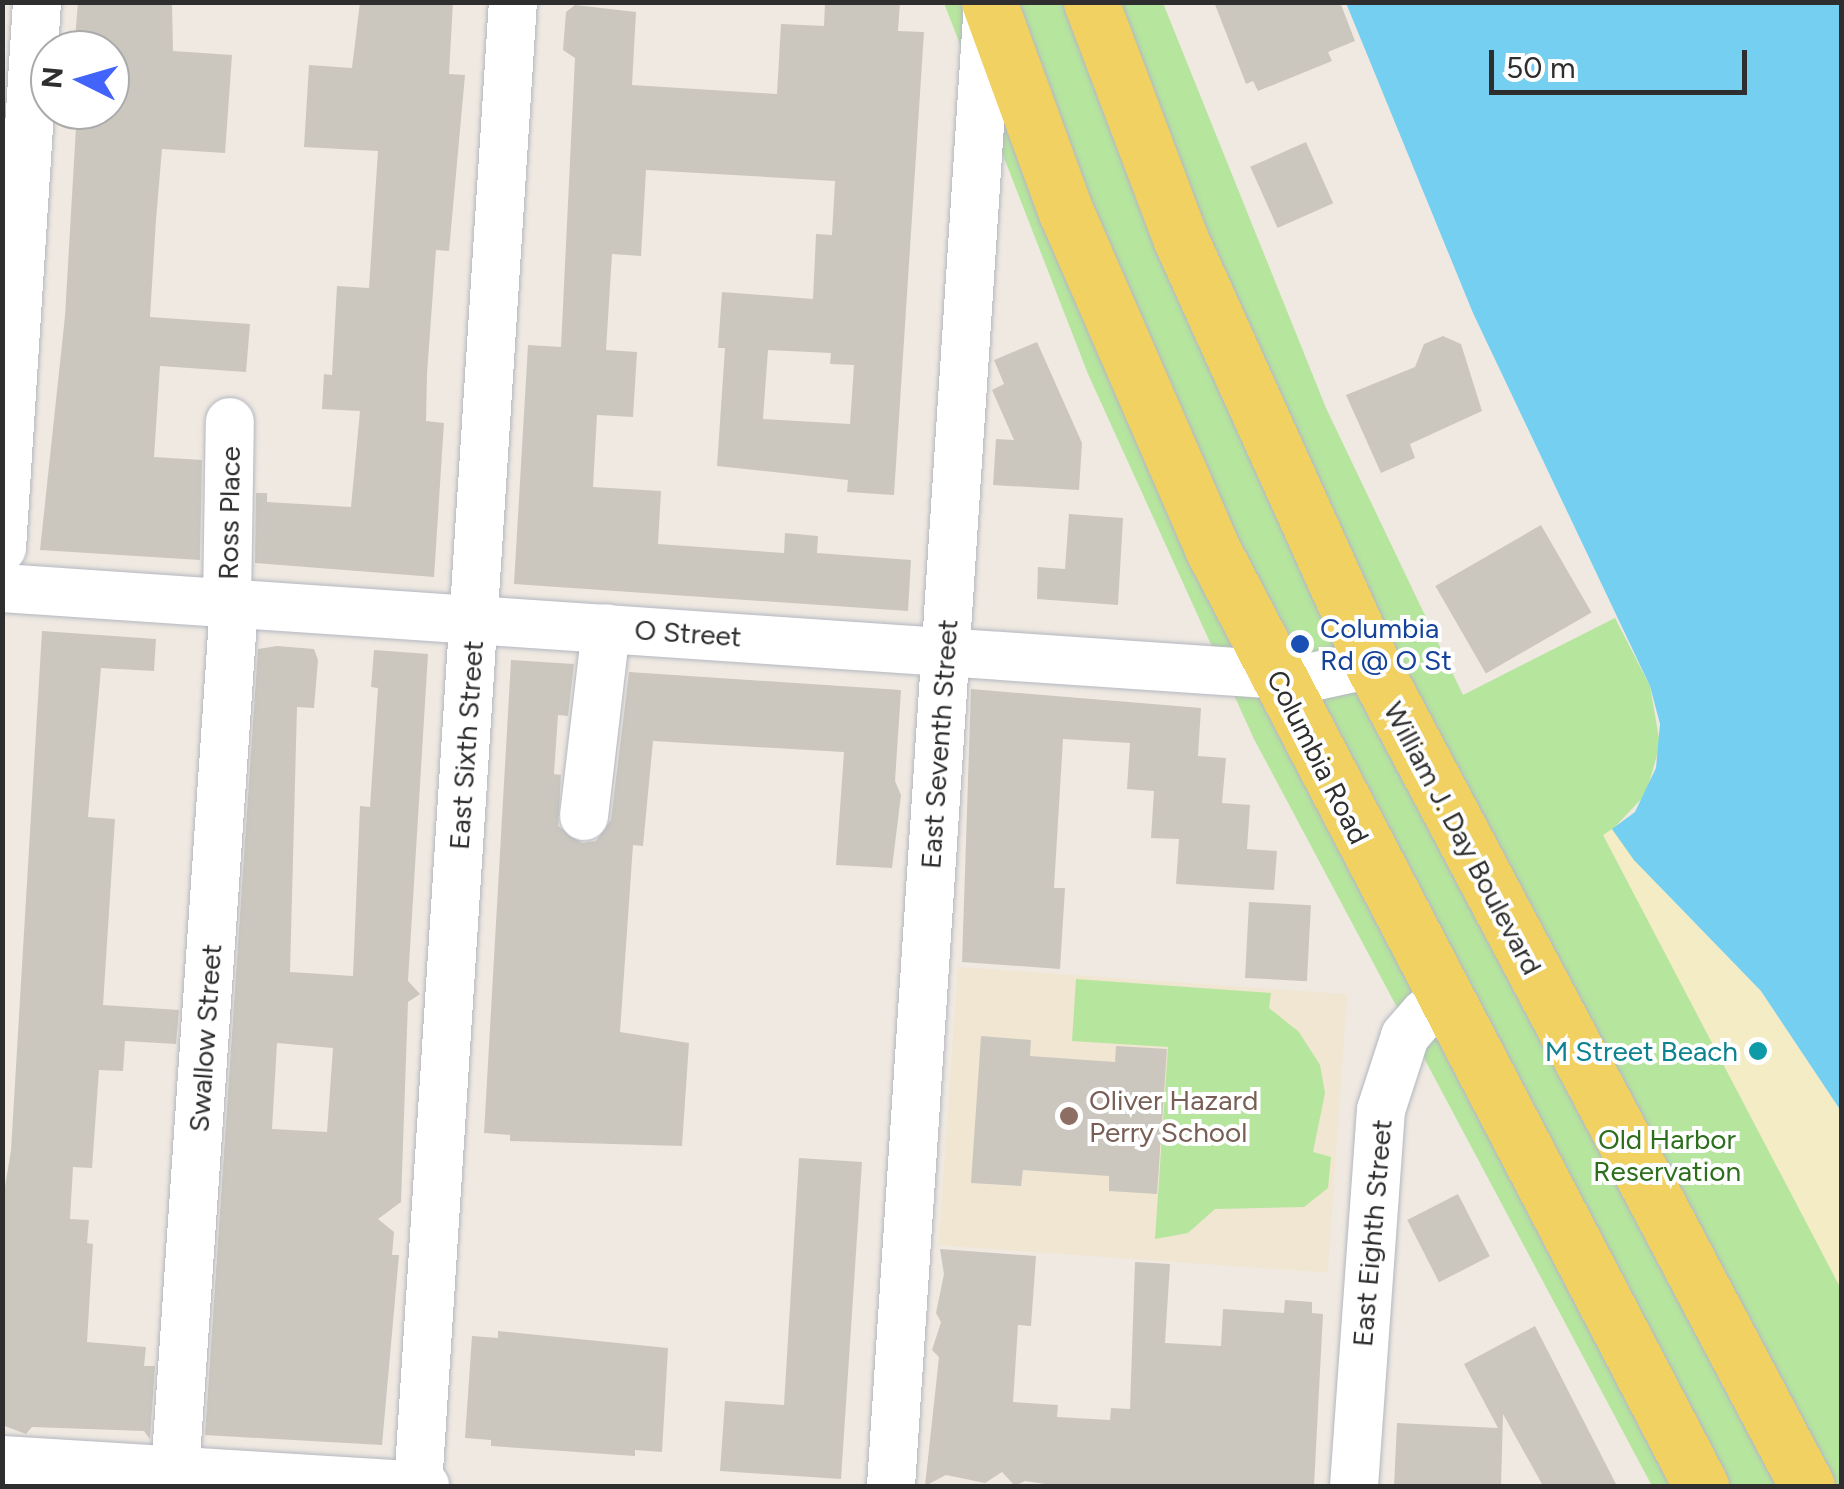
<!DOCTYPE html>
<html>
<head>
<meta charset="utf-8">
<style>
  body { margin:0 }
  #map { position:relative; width:1844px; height:1489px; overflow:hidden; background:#efe9e1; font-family:Figtree,sans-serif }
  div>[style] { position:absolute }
  .education>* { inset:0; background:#f0e6d1; transform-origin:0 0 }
  .green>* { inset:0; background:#b6e59e }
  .sand>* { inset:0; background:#f3ecc5 }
  .water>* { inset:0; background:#75cff0 }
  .building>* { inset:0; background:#cbc7bf; transform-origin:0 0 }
  .roads { filter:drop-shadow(0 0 2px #b4b7c1) drop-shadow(0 0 2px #b4b7c1) }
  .minor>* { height:48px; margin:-24px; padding:0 24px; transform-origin:24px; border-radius:24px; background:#fff }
  .major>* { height:55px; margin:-27.5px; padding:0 27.5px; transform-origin:27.5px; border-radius:27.5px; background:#f2d163 }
  .dots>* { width:28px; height:28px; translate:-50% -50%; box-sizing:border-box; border:5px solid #fff; border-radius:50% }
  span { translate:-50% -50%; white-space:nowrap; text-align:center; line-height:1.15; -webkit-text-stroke:8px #fff; paint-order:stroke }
  .street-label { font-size:28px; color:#2e2e2e }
  .transit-label { font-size:28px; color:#164399 }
  .left { translate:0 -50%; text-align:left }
  .culture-label { font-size:28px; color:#0d838f }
  .right { translate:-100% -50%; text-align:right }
  .education-label { font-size:28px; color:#785e54 }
  .park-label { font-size:28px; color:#2c6e1b }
  .frame { position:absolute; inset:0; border:5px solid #2e2e2e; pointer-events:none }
  .north { position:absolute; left:30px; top:30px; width:100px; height:100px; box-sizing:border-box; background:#fff; border:2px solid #ababab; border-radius:50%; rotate:275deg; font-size:28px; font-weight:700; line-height:40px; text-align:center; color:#2e2e2e }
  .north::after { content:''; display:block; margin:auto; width:35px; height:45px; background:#4264fb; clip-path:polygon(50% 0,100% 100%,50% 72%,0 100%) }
  .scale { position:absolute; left:1489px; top:50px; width:258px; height:45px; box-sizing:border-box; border:5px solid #2e2e2e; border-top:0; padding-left:12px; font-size:30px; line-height:35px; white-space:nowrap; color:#2e2e2e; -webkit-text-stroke:8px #fff; paint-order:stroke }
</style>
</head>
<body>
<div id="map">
  <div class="education">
    <div style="left:958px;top:967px;width:390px;height:279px;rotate:4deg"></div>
  </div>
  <div class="green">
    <div style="clip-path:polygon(944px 3px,1163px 3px,1326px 408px,1463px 695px,1615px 618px,1650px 686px,1660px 744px,1646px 794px,1613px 829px,1841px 1111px,1841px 1486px,1652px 1486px,1254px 739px,1088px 374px)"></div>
    <div style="clip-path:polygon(1076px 979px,1271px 993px,1269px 1008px,1299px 1032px,1320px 1065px,1325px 1093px,1313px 1152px,1331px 1157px,1328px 1188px,1304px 1207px,1215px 1209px,1188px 1233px,1155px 1239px,1168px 1047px,1072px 1041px)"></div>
  </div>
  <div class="sand">
    <div style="clip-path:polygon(1612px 829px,1634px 860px,1761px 991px,1841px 1111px,1841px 1289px,1603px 835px)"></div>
  </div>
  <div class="water">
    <div style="clip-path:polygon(1346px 3px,1841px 3px,1841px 1111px,1761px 991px,1634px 860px,1612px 829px,1635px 812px,1656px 768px,1660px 724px,1650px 686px,1473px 313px)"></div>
  </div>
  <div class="building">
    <div style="clip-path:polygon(78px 2px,172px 2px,173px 51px,232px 55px,225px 153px,162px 149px,156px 220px,150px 317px,250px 324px,246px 372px,160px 366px,154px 457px,202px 460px,200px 560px,40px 550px,65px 316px,77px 110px,110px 110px,110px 50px,74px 50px)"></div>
    <div style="clip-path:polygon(360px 2px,453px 2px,449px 74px,465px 75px,449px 251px,436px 250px,427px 374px,426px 421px,444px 423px,434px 577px,255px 563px,256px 493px,267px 493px,267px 502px,351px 507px,360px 411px,322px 409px,324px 374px,332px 375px,337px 286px,369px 288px,378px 151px,304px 147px,309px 65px,352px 68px)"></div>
    <div style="clip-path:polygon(evenodd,825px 2px,900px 2px,898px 31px,924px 32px,894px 495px,847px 492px,848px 480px,717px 466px,725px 348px,718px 348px,722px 292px,813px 299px,816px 234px,832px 235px,835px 181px,646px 170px,641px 256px,612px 254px,606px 350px,637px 352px,633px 417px,597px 415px,593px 487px,661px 491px,658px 544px,784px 553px,785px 533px,818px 536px,817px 553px,911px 560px,908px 611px,514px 584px,528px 345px,561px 347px,575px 58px,563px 50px,566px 12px,575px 5px,636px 12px,632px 85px,777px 94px,781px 24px,824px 26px,825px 2px,768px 350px,831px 353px,830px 364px,854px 365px,850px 424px,763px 419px,768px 350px)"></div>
    <div style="clip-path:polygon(1214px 2px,1340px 2px,1355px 41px,1328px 52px,1332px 61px,1258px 91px,1253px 81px,1246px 84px)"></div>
    <div style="left:1306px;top:142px;width:67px;height:61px;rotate:66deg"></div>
    <div style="clip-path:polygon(1443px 336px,1461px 344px,1482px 411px,1410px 444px,1415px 458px,1381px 473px,1346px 395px,1415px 367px,1424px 344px)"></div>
    <div style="clip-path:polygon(1037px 342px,1082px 443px,1079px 490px,993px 485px,996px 439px,1014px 440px,992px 390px,1004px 384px,994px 360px)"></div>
    <div style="clip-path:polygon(1069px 514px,1123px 518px,1118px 605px,1037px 599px,1038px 567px,1065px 569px)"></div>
    <div style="left:1541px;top:525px;width:101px;height:122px;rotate:60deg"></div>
    <div style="clip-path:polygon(42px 631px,156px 639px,154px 671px,101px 668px,88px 817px,115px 819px,103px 1005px,179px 1010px,176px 1044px,125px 1041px,123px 1071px,99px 1070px,92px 1168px,73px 1167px,70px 1219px,89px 1220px,87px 1243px,93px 1244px,87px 1342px,146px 1347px,144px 1366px,155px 1366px,150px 1439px,144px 1431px,32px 1427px,26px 1434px,2px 1425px,2px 1205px,11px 1150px)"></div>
    <div style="clip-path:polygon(evenodd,277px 646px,314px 649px,318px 660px,314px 708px,297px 707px,290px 972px,353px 976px,360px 806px,370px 807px,378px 688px,371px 687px,374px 650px,428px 654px,408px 981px,420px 994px,408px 1002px,401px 1202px,378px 1219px,394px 1232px,392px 1255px,399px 1255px,382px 1445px,205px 1435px,258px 649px,277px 646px,277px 1043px,333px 1048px,327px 1132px,272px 1129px,277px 1043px)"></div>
    <div style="clip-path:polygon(511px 660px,574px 664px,568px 716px,558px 715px,554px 774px,561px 775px,558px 826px,582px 843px,596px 841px,611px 820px,629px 672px,901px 690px,895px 781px,901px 795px,892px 868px,836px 865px,844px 752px,653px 741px,643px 846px,633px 845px,620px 1032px,689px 1043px,682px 1146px,510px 1141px,510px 1135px,484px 1133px)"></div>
    <div style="clip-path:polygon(971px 689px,1201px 708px,1198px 756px,1226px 758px,1222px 803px,1250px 805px,1247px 849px,1277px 851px,1274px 890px,1176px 884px,1179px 839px,1151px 838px,1154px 791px,1127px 789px,1130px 743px,1063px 739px,1054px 888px,1065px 888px,1060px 969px,962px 962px)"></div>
    <div style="left:1249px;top:902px;width:62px;height:76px;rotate:3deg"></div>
    <div style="clip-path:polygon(981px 1036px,1031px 1040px,1030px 1056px,1115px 1062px,1116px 1046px,1167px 1049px,1157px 1194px,1109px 1191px,1109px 1176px,1023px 1170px,1021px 1186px,971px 1183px)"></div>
    <div style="clip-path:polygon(799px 1158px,862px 1162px,841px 1479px,720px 1471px,725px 1401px,784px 1405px)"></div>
    <div style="left:1458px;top:1194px;width:70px;height:57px;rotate:63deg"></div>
    <div style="clip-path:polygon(940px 1249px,1036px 1256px,1031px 1326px,1018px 1325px,1013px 1402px,1058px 1405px,1057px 1417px,1110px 1420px,1111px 1408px,1130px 1409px,1135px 1262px,1170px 1264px,1165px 1343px,1221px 1346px,1223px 1309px,1284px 1313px,1285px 1300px,1312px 1302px,1312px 1313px,1323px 1314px,1314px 1486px,1059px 1486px,1025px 1481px,1015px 1486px,1002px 1472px,985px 1483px,946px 1475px,925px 1486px,939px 1357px,932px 1350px,941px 1322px,936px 1313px,944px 1274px)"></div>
    <div style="clip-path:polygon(1535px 1326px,1617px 1486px,1543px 1486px,1503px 1414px,1501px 1486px,1394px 1486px,1397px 1423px,1498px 1428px,1464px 1364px)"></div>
    <div style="clip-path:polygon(498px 1331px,668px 1348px,662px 1452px,635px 1450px,635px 1456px,491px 1446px,491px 1440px,465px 1438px,472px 1336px,498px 1338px)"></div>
  </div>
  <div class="roads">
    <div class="minor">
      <div style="left:2px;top:548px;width:547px;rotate:-86.33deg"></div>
      <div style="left:2px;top:588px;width:1313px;rotate:3.89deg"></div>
      <div style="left:1312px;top:677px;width:61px;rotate:-12.2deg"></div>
      <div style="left:227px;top:603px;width:181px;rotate:-89.1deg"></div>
      <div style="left:584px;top:816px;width:189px;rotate:-83.3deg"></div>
      <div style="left:2px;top:1460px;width:424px;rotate:3.5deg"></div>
      <div style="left:175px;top:1472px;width:870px;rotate:-86.11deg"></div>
      <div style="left:418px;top:1486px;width:1487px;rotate:-86.34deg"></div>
      <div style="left:891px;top:1486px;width:1486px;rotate:-86.26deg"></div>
      <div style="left:1354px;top:1486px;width:377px;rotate:-85.9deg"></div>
      <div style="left:1381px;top:1110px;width:78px;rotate:-72deg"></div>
      <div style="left:1405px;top:1036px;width:30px;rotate:-49deg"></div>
      <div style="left:1425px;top:1013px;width:22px;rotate:-24deg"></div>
    </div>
    <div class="major">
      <div style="left:989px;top:2px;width:224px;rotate:69.9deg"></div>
      <div style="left:1066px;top:212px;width:369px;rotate:66.5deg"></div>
      <div style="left:1213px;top:550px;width:1056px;rotate:62.46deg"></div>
      <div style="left:1091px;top:2px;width:254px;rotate:69.3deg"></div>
      <div style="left:1181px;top:240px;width:465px;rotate:65.7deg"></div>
      <div style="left:1372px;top:664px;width:930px;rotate:62.11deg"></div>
    </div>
  </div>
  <div class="dots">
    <div style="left:1300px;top:644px;background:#1a4fb4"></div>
    <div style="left:1758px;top:1051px;background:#0f9aa8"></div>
    <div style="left:1069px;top:1116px;background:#8d6e63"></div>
  </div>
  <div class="street-label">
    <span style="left:229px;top:513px;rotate:-89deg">Ross Place</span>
    <span style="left:688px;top:633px;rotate:4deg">O Street</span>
    <span style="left:939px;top:744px;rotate:-86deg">East Seventh Street</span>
    <span style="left:466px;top:745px;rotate:-86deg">East Sixth Street</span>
    <span style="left:1318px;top:757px;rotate:63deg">Columbia Road</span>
    <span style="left:1463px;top:838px;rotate:62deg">William J. Day Boulevard</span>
    <span style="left:205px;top:1038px;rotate:-86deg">Swallow Street</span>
    <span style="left:1372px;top:1233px;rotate:-85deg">East Eighth Street</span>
  </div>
  <div class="transit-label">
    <span class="left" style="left:1320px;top:644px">Columbia<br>Rd @ O St</span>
  </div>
  <div class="culture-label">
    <span class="right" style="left:1738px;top:1051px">M Street Beach</span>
  </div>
  <div class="education-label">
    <span class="left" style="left:1089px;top:1116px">Oliver Hazard<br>Perry School</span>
  </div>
  <div class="park-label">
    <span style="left:1667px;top:1155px">Old Harbor<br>Reservation</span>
  </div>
  <div class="frame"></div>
  <div class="north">N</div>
  <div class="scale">50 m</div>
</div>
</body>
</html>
